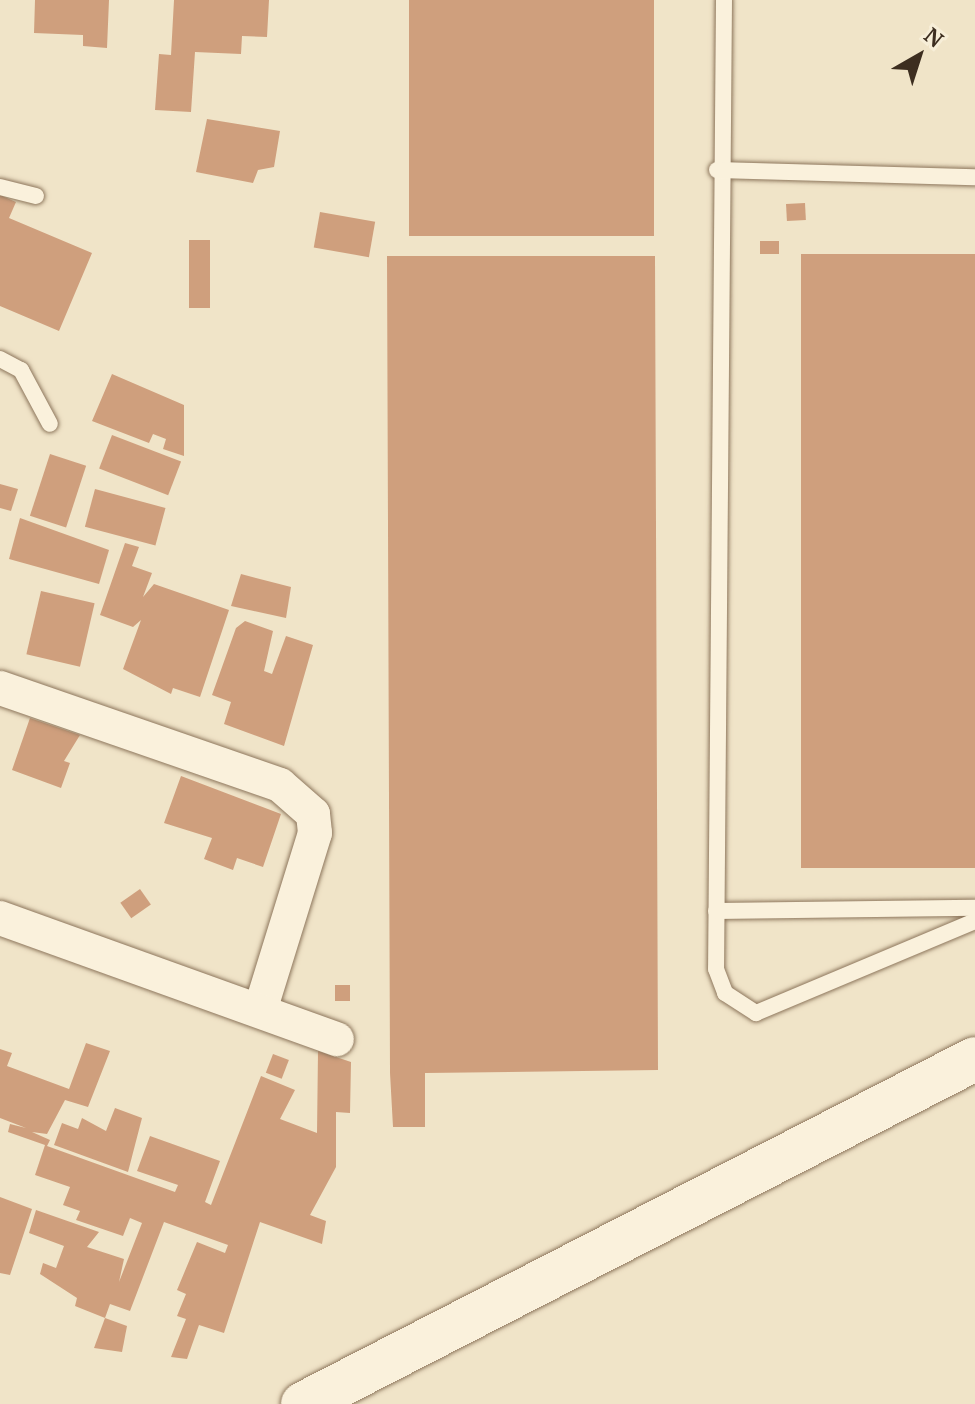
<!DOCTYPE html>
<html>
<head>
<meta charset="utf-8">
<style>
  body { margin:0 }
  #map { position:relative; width:975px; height:1404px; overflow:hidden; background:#f0e4c8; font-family:"PT Serif",serif }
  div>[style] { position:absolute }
  .building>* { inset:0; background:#cf9f7d; transform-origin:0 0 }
  .roads { filter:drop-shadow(0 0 2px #8d765c) drop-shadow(0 0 2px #8d765c) }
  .lane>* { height:16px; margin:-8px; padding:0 8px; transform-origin:8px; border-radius:8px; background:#faf1dc }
  .street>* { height:34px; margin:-17px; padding:0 17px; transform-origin:17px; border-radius:17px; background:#faf1dc }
  .secondary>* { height:44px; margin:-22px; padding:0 22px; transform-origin:22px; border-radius:22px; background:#faf1dc }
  span { translate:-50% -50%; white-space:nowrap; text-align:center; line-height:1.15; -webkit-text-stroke:8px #f7eed8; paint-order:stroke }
  .north { position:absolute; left:879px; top:16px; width:80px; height:80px; -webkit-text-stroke:6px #f7eed8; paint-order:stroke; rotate:39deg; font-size:22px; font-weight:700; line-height:32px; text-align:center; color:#3d2e20 }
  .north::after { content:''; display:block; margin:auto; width:28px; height:36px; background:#3d2e20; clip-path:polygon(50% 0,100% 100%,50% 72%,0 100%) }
</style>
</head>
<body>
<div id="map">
  <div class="building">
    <div style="clip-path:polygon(35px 0,109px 0,107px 48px,83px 46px,83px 35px,34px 33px)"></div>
    <div style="clip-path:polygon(174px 0,269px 0,267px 37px,242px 36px,241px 54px,195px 52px,191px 112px,155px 110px,159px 54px,171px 55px)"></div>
    <div style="left:409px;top:0;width:245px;height:236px"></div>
    <div style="clip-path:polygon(207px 119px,280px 131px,274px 167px,258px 170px,253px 183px,196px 172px)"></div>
    <div style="clip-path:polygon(0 195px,16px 202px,9px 218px,92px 253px,59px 331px,0 306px)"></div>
    <div style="left:805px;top:203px;width:17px;height:19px;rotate:87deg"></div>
    <div style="left:320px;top:212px;width:56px;height:36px;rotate:10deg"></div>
    <div style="left:189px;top:240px;width:21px;height:68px"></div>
    <div style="left:760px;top:241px;width:19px;height:13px"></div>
    <div style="left:975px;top:254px;width:614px;height:174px;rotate:90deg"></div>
    <div style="clip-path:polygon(387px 256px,655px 256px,658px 1070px,425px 1073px,425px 1127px,393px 1127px,390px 1073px)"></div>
    <div style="clip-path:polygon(112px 374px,184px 405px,184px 456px,163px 449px,166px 439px,153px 434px,149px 443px,92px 421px)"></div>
    <div style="left:112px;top:435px;width:74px;height:36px;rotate:21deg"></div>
    <div style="left:50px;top:454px;width:38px;height:65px;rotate:18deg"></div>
    <div style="clip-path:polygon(0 484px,18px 489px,11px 511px,0 508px)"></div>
    <div style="left:95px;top:489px;width:73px;height:39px;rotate:15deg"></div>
    <div style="clip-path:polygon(20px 518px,109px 550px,99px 584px,9px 559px)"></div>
    <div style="clip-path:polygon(125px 543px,139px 547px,132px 566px,152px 573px,143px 597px,154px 584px,229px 610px,200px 697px,173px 688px,171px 694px,123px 669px,141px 620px,133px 627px,100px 615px)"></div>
    <div style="clip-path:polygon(241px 574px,291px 587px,286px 618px,231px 606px)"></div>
    <div style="left:41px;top:591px;width:55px;height:65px;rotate:13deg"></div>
    <div style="clip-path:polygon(245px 621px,273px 631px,264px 671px,272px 674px,286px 636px,313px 645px,284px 746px,224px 724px,231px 702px,212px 695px,236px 628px)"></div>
    <div style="clip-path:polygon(30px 718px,80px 735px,64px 761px,70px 763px,61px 788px,12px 770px)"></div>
    <div style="clip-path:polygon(181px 776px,281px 814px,263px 867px,237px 858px,233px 870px,204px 859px,212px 838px,164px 823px)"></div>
    <div style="left:140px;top:889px;width:19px;height:24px;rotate:55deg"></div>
    <div style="left:335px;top:985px;width:15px;height:16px"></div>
    <div style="clip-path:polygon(86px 1043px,110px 1051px,88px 1107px,65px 1100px,47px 1134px,32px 1132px,50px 1140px,47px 1146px,175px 1192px,178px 1185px,137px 1171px,150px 1136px,220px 1161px,205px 1202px,211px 1205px,261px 1076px,295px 1090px,280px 1119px,317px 1133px,318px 1051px,351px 1062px,350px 1113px,336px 1112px,336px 1167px,310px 1215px,326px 1221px,322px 1244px,260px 1222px,224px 1333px,199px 1325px,187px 1359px,171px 1357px,186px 1319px,177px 1316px,186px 1294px,177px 1290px,197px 1242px,225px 1253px,228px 1245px,164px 1222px,130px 1311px,110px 1304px,105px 1318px,75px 1306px,77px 1298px,40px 1274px,43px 1263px,56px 1268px,64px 1246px,29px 1233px,36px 1210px,99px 1232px,87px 1247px,124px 1259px,119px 1282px,142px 1223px,130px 1218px,123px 1236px,76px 1220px,80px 1211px,63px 1205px,70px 1187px,35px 1175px,45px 1145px,8px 1132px,10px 1124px,26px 1128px,0 1118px,0 1049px,12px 1053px,7px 1066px,69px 1089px)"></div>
    <div style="left:273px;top:1054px;width:17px;height:20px;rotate:21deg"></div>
    <div style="clip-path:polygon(115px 1108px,142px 1118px,128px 1172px,54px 1145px,62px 1123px,78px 1129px,82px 1118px,106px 1131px)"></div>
    <div style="clip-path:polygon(0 1197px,32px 1209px,10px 1275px,0 1273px)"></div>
    <div style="clip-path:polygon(105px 1318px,127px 1326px,122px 1352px,94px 1348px)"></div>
  </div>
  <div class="roads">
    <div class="lane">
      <div style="left:724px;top:0;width:969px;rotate:90.47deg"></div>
      <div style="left:716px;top:969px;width:26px;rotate:69deg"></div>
      <div style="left:725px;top:993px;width:37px;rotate:33deg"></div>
      <div style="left:756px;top:1013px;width:238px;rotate:-22.8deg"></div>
      <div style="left:717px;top:170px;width:258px;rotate:1.6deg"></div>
      <div style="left:0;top:187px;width:37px;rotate:14deg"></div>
      <div style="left:0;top:359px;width:24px;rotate:28deg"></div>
      <div style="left:21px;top:370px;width:61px;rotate:61.8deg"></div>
      <div style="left:716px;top:911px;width:259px;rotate:-0.7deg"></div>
    </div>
    <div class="street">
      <div style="left:0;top:688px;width:296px;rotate:19.1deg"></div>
      <div style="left:280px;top:785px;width:44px;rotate:41.3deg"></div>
      <div style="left:313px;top:814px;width:19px;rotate:84deg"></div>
      <div style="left:315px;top:833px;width:186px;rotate:107.2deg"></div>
      <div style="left:0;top:918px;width:358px;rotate:19.8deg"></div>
    </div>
    <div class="secondary">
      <div style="left:303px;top:1404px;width:755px;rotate:-27.18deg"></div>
    </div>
  </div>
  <div class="north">N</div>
</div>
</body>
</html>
